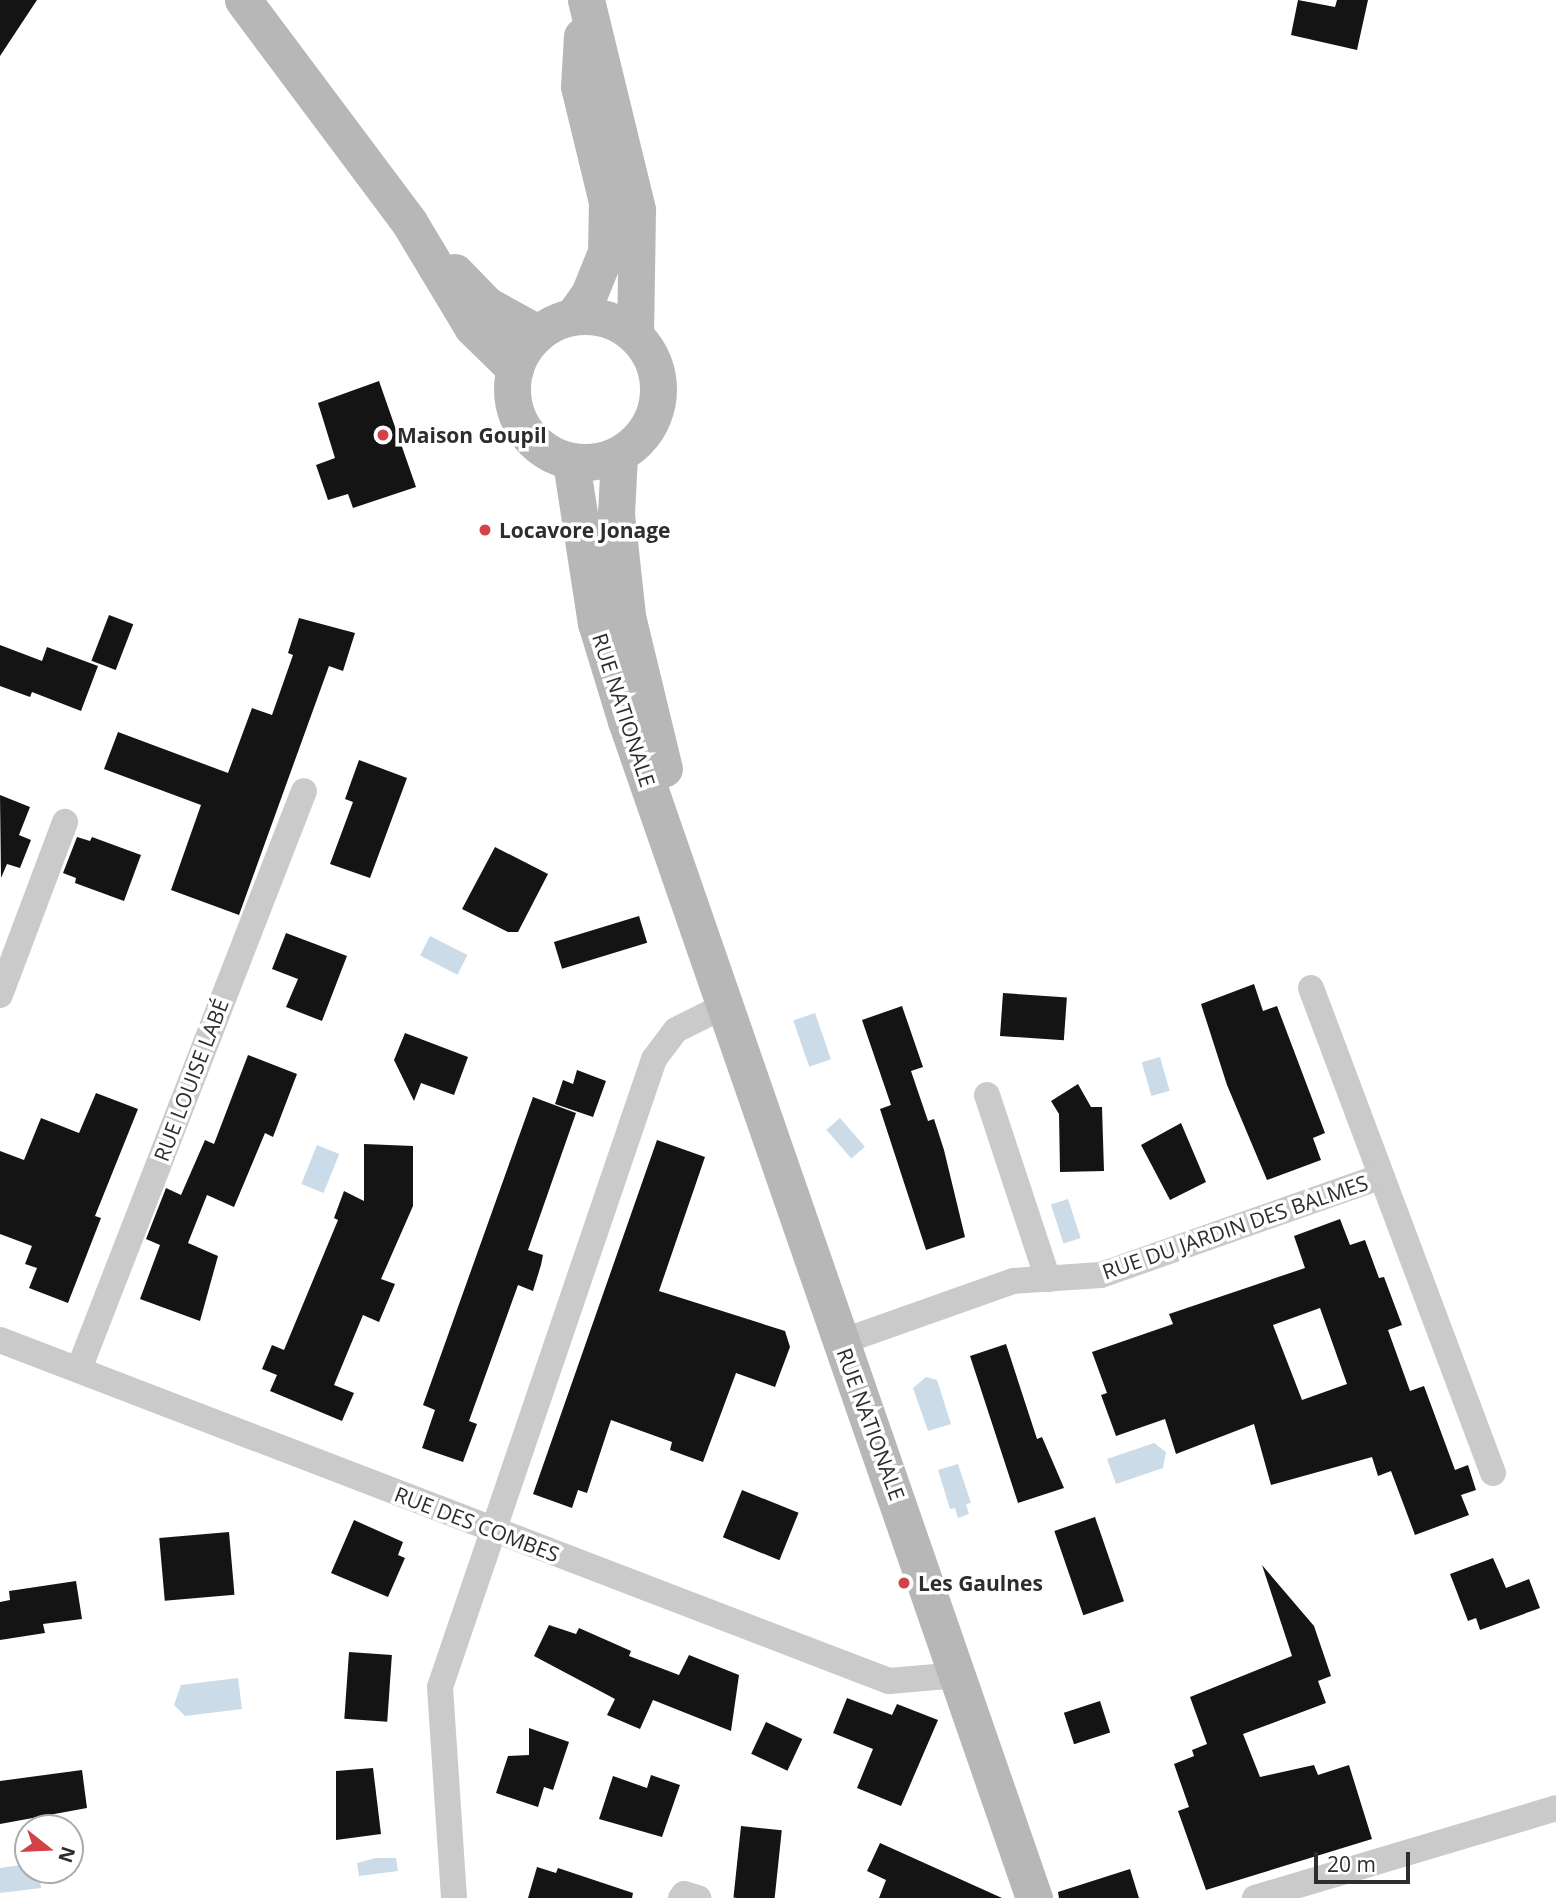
<!DOCTYPE html>
<html>
<head>
<meta charset="utf-8">
<style>
  body { margin:0 }
  #map { position:relative; width:1556px; height:1898px; overflow:hidden; background:#fff; font-family:"Open Sans",sans-serif }
  div>[style] { position:absolute }
  .water>* { inset:0; background:#cbdbe7; transform-origin:0 0 }
  .building>* { inset:0; background:#141414; transform-origin:0 0 }
  .street>* { height:26px; margin:-13px; padding:0 13px; transform-origin:13px; border-radius:13px; background:#cacaca }
  .secondary>* { height:37px; margin:-18.5px; padding:0 18.5px; transform-origin:18.5px; border-radius:18.5px; background:#b7b7b7 }
  .secondary>.ring { margin:-18.5px; padding:0; box-sizing:content-box; background:none; border:37px solid #b7b7b7; border-radius:50% }
  .dots>* { width:19px; height:19px; translate:-50% -50%; box-sizing:border-box; border:4px solid #fff; border-radius:50% }
  span { translate:-50% -50%; white-space:nowrap; text-align:center; line-height:1.15; -webkit-text-stroke:7px #fff; paint-order:stroke }
  .poi-label { font-size:21px; color:#2d2d2d; font-weight:700 }
  .left { translate:0 -50%; text-align:left }
  .street-label { font-size:21px; color:#2d2d2d }
  .north { position:absolute; left:14px; top:1814px; width:70px; height:70px; box-sizing:border-box; background:#fff; border:2px solid #ababab; border-radius:50%; rotate:108deg; font-size:19px; font-weight:700; line-height:28px; text-align:center; color:#2d2d2d }
  .north::after { content:''; display:block; margin:auto; width:24px; height:32px; background:#d14347; clip-path:polygon(50% 0,100% 100%,50% 72%,0 100%) }
  .scale { position:absolute; left:1314px; top:1852px; width:96px; height:32px; box-sizing:border-box; border:4px solid #2d2d2d; border-top:0; padding-left:9px; font-size:21px; line-height:24px; white-space:nowrap; color:#2d2d2d; -webkit-text-stroke:5px #fff; paint-order:stroke }
</style>
</head>
<body>
<div id="map">
  <div class="water">
    <div style="left:430px;top:936px;width:42px;height:22px;rotate:27deg"></div>
    <div style="left:815px;top:1013px;width:49px;height:23px;rotate:71deg"></div>
    <div style="left:1160px;top:1057px;width:35px;height:19px;rotate:74deg"></div>
    <div style="left:840px;top:1118px;width:38px;height:18px;rotate:49deg"></div>
    <div style="left:317px;top:1145px;width:24px;height:42px;rotate:22deg"></div>
    <div style="left:1068px;top:1199px;width:41px;height:18px;rotate:72deg"></div>
    <div style="clip-path:polygon(926px 1377px,937px 1380px,951px 1424px,928px 1431px,913px 1388px)"></div>
    <div style="clip-path:polygon(1154px 1443px,1166px 1452px,1163px 1468px,1116px 1484px,1107px 1459px)"></div>
    <div style="clip-path:polygon(958px 1464px,971px 1503px,966px 1504px,969px 1514px,958px 1518px,955px 1508px,950px 1509px,938px 1470px)"></div>
    <div style="clip-path:polygon(238px 1678px,242px 1709px,185px 1716px,174px 1705px,181px 1685px)"></div>
    <div style="clip-path:polygon(376px 1858px,396px 1858px,398px 1871px,359px 1876px,357px 1863px)"></div>
    <div style="clip-path:polygon(28px 1864px,28px 1870px,39px 1870px,41px 1888px,0 1893px,0 1868px)"></div>
  </div>
  <div class="building">
    <div style="clip-path:polygon(0 0,37px 0,0 56px)"></div>
    <div style="clip-path:polygon(1298px 0,1335px 7px,1337px 0,1368px 0,1357px 50px,1291px 35px)"></div>
    <div style="clip-path:polygon(379px 381px,416px 487px,353px 508px,348px 494px,328px 500px,316px 465px,335px 458px,318px 403px)"></div>
    <div style="left:109px;top:615px;width:26px;height:49px;rotate:21deg"></div>
    <div style="clip-path:polygon(299px 618px,355px 633px,343px 671px,329px 666px,239px 915px,171px 890px,201px 805px,104px 769px,118px 732px,228px 773px,252px 708px,272px 715px,293px 655px,288px 653px)"></div>
    <div style="clip-path:polygon(0 645px,42px 661px,47px 647px,98px 666px,81px 711px,32px 692px,30px 697px,0 686px)"></div>
    <div style="clip-path:polygon(359px 760px,407px 778px,370px 878px,330px 864px,353px 802px,345px 799px)"></div>
    <div style="clip-path:polygon(0 795px,30px 807px,19px 835px,31px 840px,20px 868px,7px 864px,1px 878px)"></div>
    <div style="clip-path:polygon(77px 837px,90px 841px,92px 837px,141px 855px,124px 901px,75px 883px,76px 878px,63px 873px)"></div>
    <div style="clip-path:polygon(495px 847px,548px 874px,518px 932px,508px 932px,462px 909px)"></div>
    <div style="left:639px;top:916px;width:28px;height:89px;rotate:73deg"></div>
    <div style="clip-path:polygon(286px 933px,347px 956px,322px 1021px,286px 1007px,298px 979px,272px 969px)"></div>
    <div style="clip-path:polygon(1254px 984px,1263px 1011px,1277px 1006px,1325px 1133px,1313px 1138px,1321px 1160px,1267px 1180px,1227px 1085px,1201px 1004px)"></div>
    <div style="left:1003px;top:993px;width:64px;height:43px;rotate:4deg"></div>
    <div style="clip-path:polygon(902px 1006px,923px 1067px,911px 1071px,928px 1121px,934px 1119px,944px 1150px,965px 1237px,926px 1250px,880px 1109px,891px 1105px,862px 1020px)"></div>
    <div style="clip-path:polygon(405px 1033px,468px 1057px,454px 1095px,421px 1083px,414px 1101px,394px 1060px)"></div>
    <div style="clip-path:polygon(248px 1055px,297px 1074px,273px 1137px,265px 1133px,234px 1207px,207px 1195px,188px 1243px,218px 1256px,200px 1321px,140px 1299px,160px 1245px,146px 1239px,166px 1188px,181px 1195px,205px 1140px,214px 1144px)"></div>
    <div style="clip-path:polygon(577px 1070px,606px 1081px,593px 1117px,555px 1104px,563px 1080px,573px 1084px)"></div>
    <div style="clip-path:polygon(1078px 1084px,1091px 1107px,1102px 1107px,1104px 1171px,1060px 1172px,1059px 1114px,1051px 1101px)"></div>
    <div style="clip-path:polygon(96px 1093px,138px 1109px,95px 1216px,101px 1218px,68px 1303px,29px 1288px,37px 1268px,25px 1264px,32px 1246px,0 1234px,0 1151px,24px 1160px,41px 1118px,79px 1133px)"></div>
    <div style="clip-path:polygon(533px 1097px,576px 1113px,528px 1250px,543px 1255px,541px 1265px,533px 1291px,518px 1285px,469px 1421px,477px 1424px,463px 1462px,422px 1448px,435px 1410px,423px 1405px)"></div>
    <div style="clip-path:polygon(1181px 1123px,1206px 1182px,1170px 1200px,1141px 1145px)"></div>
    <div style="clip-path:polygon(657px 1140px,705px 1157px,659px 1291px,785px 1331px,790px 1347px,775px 1387px,736px 1373px,703px 1462px,670px 1450px,672px 1442px,611px 1420px,587px 1493px,578px 1490px,572px 1508px,533px 1494px)"></div>
    <div style="clip-path:polygon(364px 1144px,413px 1146px,413px 1206px,381px 1279px,395px 1284px,379px 1322px,363px 1315px,334px 1385px,354px 1393px,342px 1421px,270px 1391px,277px 1375px,262px 1369px,272px 1345px,284px 1350px,338px 1220px,334px 1218px,344px 1191px,364px 1201px)"></div>
    <div style="clip-path:polygon(evenodd,1340px 1219px,1350px 1245px,1365px 1240px,1379px 1278px,1384px 1277px,1402px 1325px,1388px 1330px,1410px 1391px,1424px 1386px,1455px 1470px,1468px 1465px,1476px 1490px,1461px 1495px,1469px 1515px,1415px 1535px,1391px 1471px,1378px 1476px,1372px 1457px,1271px 1485px,1254px 1424px,1176px 1454px,1165px 1419px,1116px 1436px,1101px 1395px,1107px 1393px,1092px 1352px,1173px 1324px,1169px 1314px,1305px 1268px,1294px 1236px,1340px 1219px,1320px 1308px,1347px 1384px,1302px 1400px,1273px 1325px,1320px 1308px)"></div>
    <div style="clip-path:polygon(1006px 1344px,1037px 1439px,1042px 1437px,1064px 1488px,1018px 1503px,970px 1356px)"></div>
    <div style="left:742px;top:1490px;width:61px;height:51px;rotate:22deg"></div>
    <div style="left:1095px;top:1517px;width:89px;height:43px;rotate:71deg"></div>
    <div style="clip-path:polygon(354px 1520px,403px 1542px,398px 1555px,405px 1558px,388px 1597px,331px 1573px)"></div>
    <div style="left:229px;top:1532px;width:63px;height:70px;rotate:85deg"></div>
    <div style="clip-path:polygon(1493px 1558px,1506px 1588px,1529px 1579px,1540px 1608px,1480px 1630px,1476px 1618px,1468px 1621px,1450px 1574px)"></div>
    <div style="clip-path:polygon(1262px 1565px,1314px 1626px,1331px 1676px,1318px 1681px,1326px 1703px,1243px 1734px,1260px 1777px,1314px 1765px,1318px 1775px,1349px 1765px,1372px 1839px,1206px 1890px,1178px 1811px,1189px 1807px,1174px 1764px,1194px 1756px,1192px 1750px,1207px 1744px,1190px 1697px,1292px 1656px)"></div>
    <div style="clip-path:polygon(76px 1581px,82px 1619px,43px 1624px,45px 1633px,0 1640px,0 1602px,10px 1600px,9px 1591px)"></div>
    <div style="clip-path:polygon(549px 1625px,576px 1634px,579px 1628px,631px 1651px,629px 1656px,679px 1675px,689px 1655px,739px 1675px,731px 1731px,653px 1700px,640px 1729px,607px 1715px,615px 1699px,534px 1656px)"></div>
    <div style="left:349px;top:1652px;width:43px;height:67px;rotate:4deg"></div>
    <div style="clip-path:polygon(847px 1698px,892px 1715px,897px 1704px,938px 1720px,901px 1806px,857px 1788px,873px 1749px,833px 1733px)"></div>
    <div style="left:1100px;top:1701px;width:33px;height:38px;rotate:72deg"></div>
    <div style="left:766px;top:1722px;width:40px;height:35px;rotate:25deg"></div>
    <div style="clip-path:polygon(529px 1728px,569px 1742px,553px 1790px,544px 1787px,538px 1807px,496px 1793px,508px 1756px,529px 1755px)"></div>
    <div style="clip-path:polygon(373px 1768px,381px 1834px,336px 1840px,336px 1771px)"></div>
    <div style="clip-path:polygon(82px 1770px,87px 1808px,0 1824px,0 1781px)"></div>
    <div style="clip-path:polygon(651px 1775px,680px 1785px,662px 1837px,599px 1819px,613px 1776px,647px 1788px)"></div>
    <div style="left:741px;top:1826px;width:41px;height:72px;rotate:6deg"></div>
    <div style="clip-path:polygon(880px 1843px,1002px 1898px,879px 1898px,886px 1880px,867px 1871px)"></div>
    <div style="clip-path:polygon(537px 1867px,556px 1873px,558px 1868px,633px 1893px,632px 1898px,528px 1898px)"></div>
    <div style="clip-path:polygon(1130px 1869px,1139px 1898px,1059px 1898px,1058px 1892px)"></div>
  </div>
  <div class="street">
    <div style="left:1311px;top:988px;width:518px;rotate:69.43deg"></div>
    <div style="left:0;top:995px;width:185px;rotate:-69.4deg"></div>
    <div style="left:987px;top:1095px;width:194px;rotate:71.7deg"></div>
    <div style="left:0;top:1340px;width:952px;rotate:20.99deg"></div>
    <div style="left:889px;top:1681px;width:70px;rotate:-4.9deg"></div>
    <div style="left:841px;top:1342px;width:182px;rotate:-19.5deg"></div>
    <div style="left:1013px;top:1281px;width:88px;rotate:-3.9deg"></div>
    <div style="left:1101px;top:1275px;width:296px;rotate:-19.4deg"></div>
    <div style="left:79px;top:1369px;width:620px;rotate:-68.73deg"></div>
    <div style="left:454px;top:1898px;width:211px;rotate:-93.8deg"></div>
    <div style="left:440px;top:1687px;width:663px;rotate:-71.18deg"></div>
    <div style="left:654px;top:1059px;width:36px;rotate:-53deg"></div>
    <div style="left:676px;top:1030px;width:54px;rotate:-26.6deg"></div>
    <div style="left:681px;top:1898px;width:5px;rotate:-53deg"></div>
    <div style="left:684px;top:1894px;width:15px;rotate:16deg"></div>
    <div style="left:1255px;top:1898px;width:314px;rotate:-16.6deg"></div>
  </div>
  <div class="secondary">
    <div style="left:243px;top:0;width:277px;rotate:53.2deg"></div>
    <div style="left:409px;top:222px;width:122px;rotate:59deg"></div>
    <div style="left:472px;top:327px;width:60px;rotate:44.3deg"></div>
    <div style="left:586px;top:0;width:216px;rotate:76.3deg"></div>
    <div style="left:637px;top:210px;width:124px;rotate:90.9deg"></div>
    <div style="left:455px;top:272px;width:46px;rotate:45.9deg"></div>
    <div style="left:487px;top:305px;width:58px;rotate:28.8deg"></div>
    <div class="ring" style="left:512px;top:316px;width:109px;height:109px"></div>
    <div style="left:573px;top:316px;width:27px;rotate:-54deg"></div>
    <div style="left:589px;top:294px;width:45px;rotate:-68deg"></div>
    <div style="left:606px;top:252px;width:50px;rotate:-88.9deg"></div>
    <div style="left:607px;top:202px;width:119px;rotate:-103.6deg"></div>
    <div style="left:579px;top:86px;width:50px;rotate:-86.6deg"></div>
    <div style="left:619px;top:455px;width:59px;rotate:92.9deg"></div>
    <div style="left:616px;top:514px;width:103px;rotate:83.8deg"></div>
    <div style="left:627px;top:616px;width:157px;rotate:76.4deg"></div>
    <div style="left:571px;top:462px;width:163px;rotate:81.2deg"></div>
    <div style="left:596px;top:623px;width:102px;rotate:73deg"></div>
    <div style="left:626px;top:721px;width:1246px;rotate:70.88deg"></div>
  </div>
  <div class="dots">
    <div style="left:383px;top:435px;background:#d14347"></div>
    <div style="left:485px;top:530px;background:#d14347"></div>
    <div style="left:904px;top:1583px;background:#d14347"></div>
  </div>
  <div class="poi-label">
    <span class="left" style="left:397px;top:435px">Maison Goupil</span>
    <span class="left" style="left:499px;top:530px">Locavore Jonage</span>
    <span class="left" style="left:918px;top:1583px">Les Gaulnes</span>
  </div>
  <div class="street-label">
    <span style="left:624px;top:710px;rotate:72deg">RUE NATIONALE</span>
    <span style="left:191px;top:1080px;rotate:-69deg">RUE LOUISE LABÉ</span>
    <span style="left:1235px;top:1227px;rotate:-19deg">RUE DU JARDIN DES BALMES</span>
    <span style="left:871px;top:1424px;rotate:70deg">RUE NATIONALE</span>
    <span style="left:477px;top:1524px;rotate:21deg">RUE DES COMBES</span>
  </div>
  <div class="north">N</div>
  <div class="scale">20 m</div>
</div>
</body>
</html>
